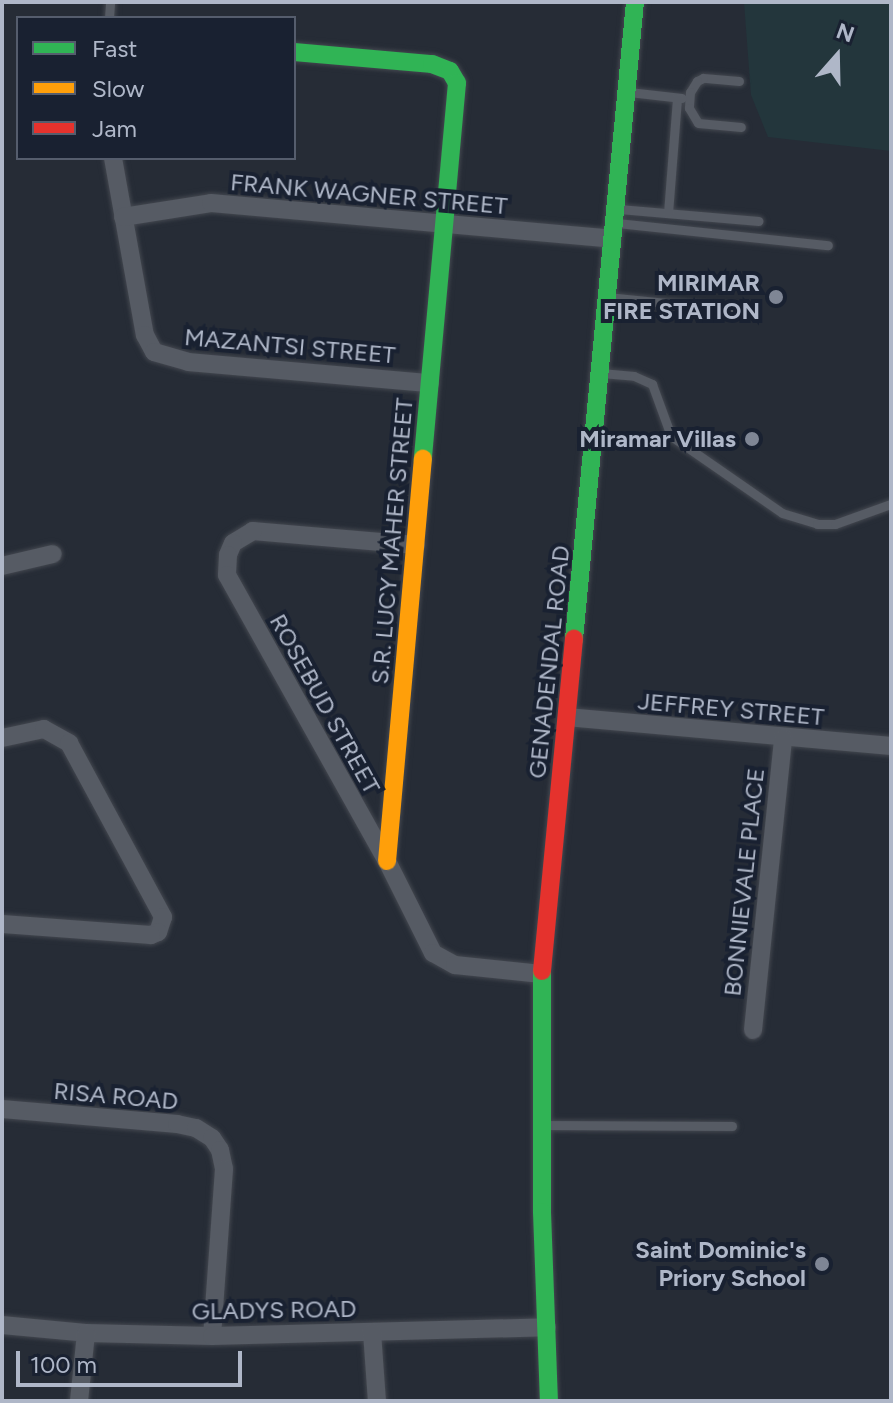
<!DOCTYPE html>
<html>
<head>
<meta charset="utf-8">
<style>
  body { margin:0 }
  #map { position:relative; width:893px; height:1403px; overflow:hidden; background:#262c36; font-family:Figtree,sans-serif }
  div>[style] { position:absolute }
  .green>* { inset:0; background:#23363c }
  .roads { filter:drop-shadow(0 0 2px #43474f) drop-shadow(0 0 2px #43474f) }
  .lane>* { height:9px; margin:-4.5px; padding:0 4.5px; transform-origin:4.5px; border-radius:4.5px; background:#565b64 }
  .street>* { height:18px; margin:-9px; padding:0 9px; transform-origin:9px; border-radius:9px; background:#565b64 }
  .fast>* { height:18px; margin:-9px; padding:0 9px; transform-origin:9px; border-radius:9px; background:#30b455 }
  .slow>* { height:18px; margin:-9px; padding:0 9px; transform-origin:9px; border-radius:9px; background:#ff9f0a }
  .jam>* { height:18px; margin:-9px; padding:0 9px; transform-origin:9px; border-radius:9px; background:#e5322d }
  .dots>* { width:22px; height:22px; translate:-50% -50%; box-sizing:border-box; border:4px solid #192131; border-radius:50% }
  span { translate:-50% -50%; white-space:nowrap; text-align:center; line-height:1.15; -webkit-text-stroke:8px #192131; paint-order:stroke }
  .street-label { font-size:24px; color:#afb7c8 }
  .poi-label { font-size:24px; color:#afb7c8; font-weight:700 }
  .right { translate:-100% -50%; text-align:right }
  .frame { position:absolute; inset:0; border:4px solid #afb7c8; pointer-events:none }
  .legend { position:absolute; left:16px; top:16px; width:280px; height:144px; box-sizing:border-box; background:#192131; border:2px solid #555d6d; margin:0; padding:10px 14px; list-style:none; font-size:24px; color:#afb7c8 }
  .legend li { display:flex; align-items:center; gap:16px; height:40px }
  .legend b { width:40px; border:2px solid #555d6d }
  .north { position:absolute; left:797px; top:16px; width:80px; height:80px; -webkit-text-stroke:6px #192131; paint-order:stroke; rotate:20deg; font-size:22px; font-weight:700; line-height:32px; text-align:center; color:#afb7c8 }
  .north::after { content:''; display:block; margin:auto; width:28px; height:36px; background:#afb7c8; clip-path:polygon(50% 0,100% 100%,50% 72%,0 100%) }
  .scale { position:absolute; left:16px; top:1351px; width:226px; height:36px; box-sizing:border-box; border:4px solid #afb7c8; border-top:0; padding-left:10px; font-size:24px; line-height:28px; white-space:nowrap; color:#afb7c8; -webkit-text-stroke:6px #192131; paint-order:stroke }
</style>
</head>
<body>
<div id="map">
  <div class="green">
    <div style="clip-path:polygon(744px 2px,891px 2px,891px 151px,768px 137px,751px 95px)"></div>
  </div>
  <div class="roads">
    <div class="lane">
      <div style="left:109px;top:18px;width:16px;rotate:-86deg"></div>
      <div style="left:739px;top:81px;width:36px;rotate:-175deg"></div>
      <div style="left:703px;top:78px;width:7px;rotate:153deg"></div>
      <div style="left:697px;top:81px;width:13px;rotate:122deg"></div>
      <div style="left:690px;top:92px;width:16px;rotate:94deg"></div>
      <div style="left:689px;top:108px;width:17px;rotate:59deg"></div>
      <div style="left:698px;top:123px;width:43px;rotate:5.3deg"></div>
      <div style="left:629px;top:92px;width:53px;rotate:6.5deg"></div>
      <div style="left:619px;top:209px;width:140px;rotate:4.9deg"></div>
      <div style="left:668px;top:213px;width:115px;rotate:-85.5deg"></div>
      <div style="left:617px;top:223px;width:212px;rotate:6deg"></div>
      <div style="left:607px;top:297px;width:132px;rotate:5.7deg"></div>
      <div style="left:601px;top:373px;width:33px;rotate:5deg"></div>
      <div style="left:634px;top:376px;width:20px;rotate:24deg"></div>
      <div style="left:652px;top:384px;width:55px;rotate:69.9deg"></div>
      <div style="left:671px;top:436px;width:135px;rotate:34.7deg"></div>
      <div style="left:782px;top:513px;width:37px;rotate:17deg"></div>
      <div style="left:817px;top:524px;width:18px"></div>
      <div style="left:835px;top:524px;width:59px;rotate:-19.7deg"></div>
      <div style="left:543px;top:1125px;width:189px;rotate:0.3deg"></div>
    </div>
    <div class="street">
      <div style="left:113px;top:158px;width:180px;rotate:79.8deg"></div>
      <div style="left:145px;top:335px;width:19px;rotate:62deg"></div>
      <div style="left:154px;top:352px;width:35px;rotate:16deg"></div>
      <div style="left:188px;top:362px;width:243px;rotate:5deg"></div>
      <div style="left:123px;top:217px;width:89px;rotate:-9deg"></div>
      <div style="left:211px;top:203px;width:403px;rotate:5.1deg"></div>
      <div style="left:416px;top:545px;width:164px;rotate:-175.1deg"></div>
      <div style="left:253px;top:531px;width:23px;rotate:149deg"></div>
      <div style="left:233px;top:543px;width:13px;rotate:113deg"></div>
      <div style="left:228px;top:555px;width:20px;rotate:93deg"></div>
      <div style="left:227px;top:575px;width:328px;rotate:60.8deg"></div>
      <div style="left:387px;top:861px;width:103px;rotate:63.4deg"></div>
      <div style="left:433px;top:953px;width:25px;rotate:29deg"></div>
      <div style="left:455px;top:965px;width:87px;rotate:5.9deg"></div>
      <div style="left:2px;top:566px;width:52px;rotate:-13.2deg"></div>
      <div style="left:567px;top:717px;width:325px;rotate:5.1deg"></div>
      <div style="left:2px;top:738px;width:43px;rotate:-12.1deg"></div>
      <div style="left:44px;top:729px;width:29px;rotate:29deg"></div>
      <div style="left:69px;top:743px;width:198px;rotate:61.6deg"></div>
      <div style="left:163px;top:917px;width:16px;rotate:108deg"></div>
      <div style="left:158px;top:932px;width:8px;rotate:157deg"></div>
      <div style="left:151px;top:935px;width:149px;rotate:-175.8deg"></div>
      <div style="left:753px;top:1030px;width:293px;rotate:-84.1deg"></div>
      <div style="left:2px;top:1109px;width:176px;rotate:4.9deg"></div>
      <div style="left:177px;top:1124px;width:19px;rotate:12deg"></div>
      <div style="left:196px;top:1128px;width:19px;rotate:32deg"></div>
      <div style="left:212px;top:1138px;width:14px;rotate:56deg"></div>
      <div style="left:220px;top:1150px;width:19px;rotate:78deg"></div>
      <div style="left:224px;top:1169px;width:167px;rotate:94.1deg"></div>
      <div style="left:2px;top:1325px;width:84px;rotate:5.4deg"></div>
      <div style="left:86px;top:1333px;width:126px;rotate:1.4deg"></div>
      <div style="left:212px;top:1336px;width:335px;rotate:-1.5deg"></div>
      <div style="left:372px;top:1332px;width:69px;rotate:85.9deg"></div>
      <div style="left:79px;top:1401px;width:68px;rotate:-84.1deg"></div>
    </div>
    <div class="fast">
      <div style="left:294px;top:52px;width:139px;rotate:5deg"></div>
      <div style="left:432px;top:64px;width:19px;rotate:21deg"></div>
      <div style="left:450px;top:71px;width:14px;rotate:60deg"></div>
      <div style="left:457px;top:83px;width:378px;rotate:95.2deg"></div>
      <div style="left:574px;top:639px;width:640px;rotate:-84.53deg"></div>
      <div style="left:542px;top:971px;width:241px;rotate:90deg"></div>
      <div style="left:542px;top:1212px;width:189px;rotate:87.9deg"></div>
    </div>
    <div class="slow">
      <div style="left:387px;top:861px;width:404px;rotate:-84.9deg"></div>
    </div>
    <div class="jam">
      <div style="left:542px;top:971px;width:334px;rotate:-84.5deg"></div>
    </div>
  </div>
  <div class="dots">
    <div style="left:776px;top:297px;background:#7f8695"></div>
    <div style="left:752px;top:439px;background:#7f8695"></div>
    <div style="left:822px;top:1264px;background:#7f8695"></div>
  </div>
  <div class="street-label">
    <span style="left:369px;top:194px;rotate:5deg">FRANK WAGNER STREET</span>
    <span style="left:290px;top:346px;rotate:5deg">MAZANTSI STREET</span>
    <span style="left:392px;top:541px;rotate:-85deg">S.R. LUCY MAHER STREET</span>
    <span style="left:549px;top:662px;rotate:-84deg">GENADENDAL ROAD</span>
    <span style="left:325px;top:704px;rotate:61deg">ROSEBUD STREET</span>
    <span style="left:731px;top:709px;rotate:5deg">JEFFREY STREET</span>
    <span style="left:744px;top:882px;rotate:-84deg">BONNIEVALE PLACE</span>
    <span style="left:116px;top:1096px;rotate:5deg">RISA ROAD</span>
    <span style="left:274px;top:1310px;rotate:-1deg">GLADYS ROAD</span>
  </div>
  <div class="poi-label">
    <span class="right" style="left:760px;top:297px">MIRIMAR<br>FIRE STATION</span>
    <span class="right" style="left:736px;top:439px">Miramar Villas</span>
    <span class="right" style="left:806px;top:1264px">Saint Dominic's<br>Priory School</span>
  </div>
  <div class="frame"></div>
  <ul class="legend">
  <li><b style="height:10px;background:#30b455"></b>Fast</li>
  <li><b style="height:10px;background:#ff9f0a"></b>Slow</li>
  <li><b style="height:10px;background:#e5322d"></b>Jam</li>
  </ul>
  <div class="north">N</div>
  <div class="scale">100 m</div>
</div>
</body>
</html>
